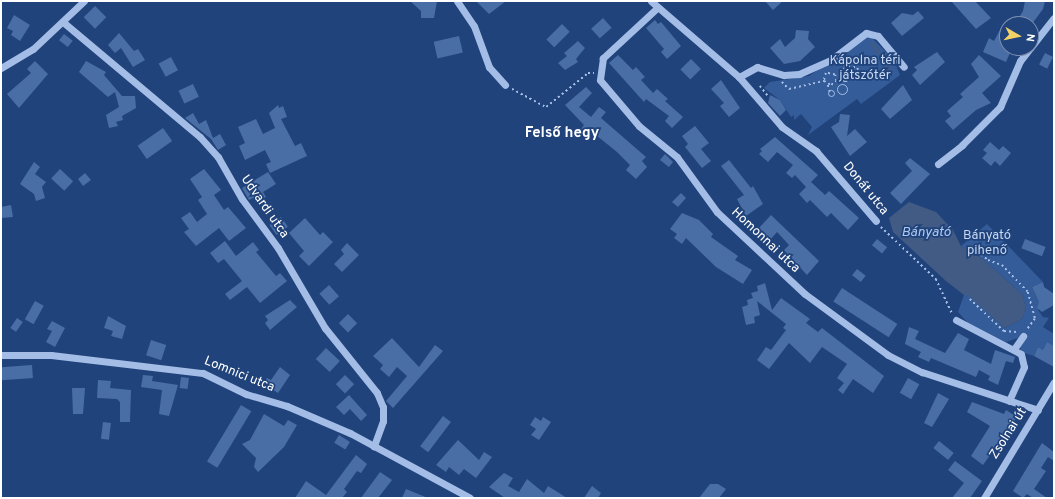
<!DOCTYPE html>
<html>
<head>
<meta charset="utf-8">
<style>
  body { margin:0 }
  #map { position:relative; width:1055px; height:499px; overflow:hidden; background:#21437b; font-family:Overpass,sans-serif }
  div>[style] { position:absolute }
  .green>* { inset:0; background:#345c99 }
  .water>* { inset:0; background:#415b84 }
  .stream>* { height:2.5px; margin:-1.25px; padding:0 1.25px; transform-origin:1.25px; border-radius:1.25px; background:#415b84 }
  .building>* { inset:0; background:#496da5; transform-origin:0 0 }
  .path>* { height:1.5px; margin-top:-0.75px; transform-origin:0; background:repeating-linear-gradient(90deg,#a3bde6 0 2px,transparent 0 5px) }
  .path>.ring { margin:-0.75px; padding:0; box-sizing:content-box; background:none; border:1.5px solid #a3bde6; border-radius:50% }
  .minor>* { height:7px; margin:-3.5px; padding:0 3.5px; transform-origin:3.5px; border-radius:3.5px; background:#a3bde6 }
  span { translate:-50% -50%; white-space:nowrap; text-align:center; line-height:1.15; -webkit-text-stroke:3.5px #21437b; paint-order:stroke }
  .park-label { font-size:13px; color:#c6d9f5 }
  .street-label { font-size:13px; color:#fff }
  .water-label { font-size:14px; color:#aec8ee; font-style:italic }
  .quarter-label { font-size:15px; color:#fff; font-weight:700 }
  .frame { position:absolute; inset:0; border:2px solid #fff; pointer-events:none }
  .north { position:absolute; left:999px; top:16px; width:40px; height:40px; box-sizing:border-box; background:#21437b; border:1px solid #7a8eb0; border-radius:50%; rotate:99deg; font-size:11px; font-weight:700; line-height:16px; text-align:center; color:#fff }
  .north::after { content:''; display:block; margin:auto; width:14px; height:18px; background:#f3d164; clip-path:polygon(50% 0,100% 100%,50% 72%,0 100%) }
</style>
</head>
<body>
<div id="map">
  <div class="green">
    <div style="clip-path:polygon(871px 37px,894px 60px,900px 75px,861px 104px,857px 99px,808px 135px,812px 127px,801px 114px,794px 120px,794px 115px,791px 117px,780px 100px,764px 88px,770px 82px,809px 76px,865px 38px)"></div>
    <div style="clip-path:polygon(987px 224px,1043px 282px,1032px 287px,1039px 302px,1038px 310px,1043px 317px,1049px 318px,1043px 327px,1054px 334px,1054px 346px,1047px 342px,1043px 350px,1038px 347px,1034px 356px,1021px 352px,1018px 338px,1006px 342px,968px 323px,958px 312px,964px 295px,968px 294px,1005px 328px,1022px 319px,1026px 308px,1022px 294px,984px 260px,961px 246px)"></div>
  </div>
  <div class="water">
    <div style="clip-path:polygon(909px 202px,936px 212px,953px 230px,961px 246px,984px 260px,1022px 294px,1026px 308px,1022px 319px,1005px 328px,968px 295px,964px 295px,946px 281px,893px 232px,889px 218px)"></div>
  </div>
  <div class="stream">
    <div style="left:872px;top:43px;width:32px;rotate:55deg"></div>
  </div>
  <div class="building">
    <div style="clip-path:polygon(410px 1px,437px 1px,434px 18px,421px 18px,421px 11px)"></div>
    <div style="clip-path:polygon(476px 1px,506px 1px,489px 14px)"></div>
    <div style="clip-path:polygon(765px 1px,783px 1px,773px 10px)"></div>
    <div style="clip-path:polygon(951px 1px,975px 1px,991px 18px,976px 29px)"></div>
    <div style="clip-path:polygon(1025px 1px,1045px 1px,1043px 9px,1032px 24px,1015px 24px,1023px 11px)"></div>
    <div style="left:95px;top:6px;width:16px;height:16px;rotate:45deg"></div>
    <div style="clip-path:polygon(918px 11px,924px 18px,902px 36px,891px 23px,902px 13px,913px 15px)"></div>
    <div style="clip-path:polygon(14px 15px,30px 25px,20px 41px,11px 35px,13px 31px,7px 28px)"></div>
    <div style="left:603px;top:18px;width:13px;height:16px;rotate:48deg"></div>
    <div style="clip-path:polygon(655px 20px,658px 24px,661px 22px,681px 46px,667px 59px,661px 52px,664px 49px,646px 28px)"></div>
    <div style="left:562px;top:24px;width:11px;height:22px;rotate:45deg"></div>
    <div style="clip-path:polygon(1001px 28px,1007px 32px,1007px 48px,1012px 48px,1006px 62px,983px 52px,989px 38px,994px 41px)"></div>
    <div style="clip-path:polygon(796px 30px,809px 31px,808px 39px,815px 47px,800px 61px,784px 64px,770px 48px,780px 39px,785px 47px,795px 38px)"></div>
    <div style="clip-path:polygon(119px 33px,134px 51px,138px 49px,145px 60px,133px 67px,121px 48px,115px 53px,108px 45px)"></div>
    <div style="left:64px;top:34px;width:11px;height:8px;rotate:38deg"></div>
    <div style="left:459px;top:36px;width:17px;height:26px;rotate:77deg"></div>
    <div style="clip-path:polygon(578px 41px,585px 48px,576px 59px,578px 62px,565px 70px,558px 63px,567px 56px,564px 53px)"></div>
    <div style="clip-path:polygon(937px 52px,945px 62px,920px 85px,912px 75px,917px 70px,914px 67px)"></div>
    <div style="left:1045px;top:53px;width:9px;height:13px;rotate:27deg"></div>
    <div style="clip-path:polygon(618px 55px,633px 70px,636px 67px,645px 77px,641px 80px,653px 93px,657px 89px,668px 99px,665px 101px,683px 117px,672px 128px,665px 121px,669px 116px,646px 99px,644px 102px,609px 63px)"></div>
    <div style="clip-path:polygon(979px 55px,1001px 76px,982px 93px,991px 103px,976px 110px,953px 130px,945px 121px,951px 116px,947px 111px,963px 97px,960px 94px,979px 77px,971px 64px)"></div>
    <div style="left:171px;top:57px;width:15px;height:14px;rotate:62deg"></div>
    <div style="left:691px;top:59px;width:14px;height:15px;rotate:45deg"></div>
    <div style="clip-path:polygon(35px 61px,48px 74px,19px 108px,7px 94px,31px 73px,27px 69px)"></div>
    <div style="clip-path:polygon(86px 61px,106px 72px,104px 75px,122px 96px,135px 96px,136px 108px,122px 116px,123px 120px,116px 122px,118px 126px,109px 128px,106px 115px,119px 107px,115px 92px,108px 97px,79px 72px)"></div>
    <div style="clip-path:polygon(721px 80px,740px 108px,729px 117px,720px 106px,724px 103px,711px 89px)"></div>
    <div style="left:193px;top:84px;width:14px;height:16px;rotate:65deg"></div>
    <div style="clip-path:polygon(903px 85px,912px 100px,890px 119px,881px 109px)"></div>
    <div style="clip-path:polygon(586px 87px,592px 93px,579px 107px,591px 117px,599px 107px,606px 112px,601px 118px,646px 157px,642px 161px,647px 167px,636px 179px,626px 170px,630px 165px,617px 152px,591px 131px,588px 135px,581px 129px,584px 125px,565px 105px)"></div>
    <div style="clip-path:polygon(770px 95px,780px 100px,786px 110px,780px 116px,768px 103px)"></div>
    <div style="clip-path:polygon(278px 105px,279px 108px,283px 106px,287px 117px,281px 119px,295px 146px,301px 143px,307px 156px,270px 173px,266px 164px,271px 162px,265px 150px,245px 160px,239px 146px,245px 143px,238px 127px,256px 119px,263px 134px,275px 128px,269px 113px)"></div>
    <div style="clip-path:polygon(193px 113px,199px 124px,206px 120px,213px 138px,220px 134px,226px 145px,218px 150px,211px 139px,185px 118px)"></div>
    <div style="clip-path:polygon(840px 114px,850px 115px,847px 136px,855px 129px,867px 142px,850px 156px,831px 127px,839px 122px)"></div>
    <div style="clip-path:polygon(695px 126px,709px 143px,701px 149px,711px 161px,702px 168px,685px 147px,688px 144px,682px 136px)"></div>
    <div style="left:163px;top:128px;width:16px;height:31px;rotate:55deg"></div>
    <div style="clip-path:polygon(775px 137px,818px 175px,811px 182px,825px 195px,829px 191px,859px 218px,848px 230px,831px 213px,827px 217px,810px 200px,807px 203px,799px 194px,806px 187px,795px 175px,792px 178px,786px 173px,793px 165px,777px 152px,768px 162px,759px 154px,762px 151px,760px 149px)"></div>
    <div style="clip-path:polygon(990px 142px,999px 150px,1003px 146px,1011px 153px,1000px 166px,995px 161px,991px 166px,982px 158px,987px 153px,983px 150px)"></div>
    <div style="clip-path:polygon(665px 154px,673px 162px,669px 167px,660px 160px)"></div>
    <div style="clip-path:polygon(910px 158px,930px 174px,901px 204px,890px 193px,912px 171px,905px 163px)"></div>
    <div style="clip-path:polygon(729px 160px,751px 188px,753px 186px,763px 204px,746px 216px,737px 199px,744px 195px,721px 166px)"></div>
    <div style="clip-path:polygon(34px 162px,40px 167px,35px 174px,46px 182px,42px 187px,45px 198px,36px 201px,34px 194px,20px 184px)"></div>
    <div style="left:60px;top:169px;width:18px;height:13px;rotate:43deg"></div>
    <div style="clip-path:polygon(204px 169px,221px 190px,214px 195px,224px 210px,228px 207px,246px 228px,229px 241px,219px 228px,196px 246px,184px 232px,189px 229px,181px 218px,190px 212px,197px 222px,207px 214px,198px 200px,202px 197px,190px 179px)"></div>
    <div style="clip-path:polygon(268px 172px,276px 184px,263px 192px,266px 197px,256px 203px,253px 198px,249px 200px,242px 188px)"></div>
    <div style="clip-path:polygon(85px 173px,91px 180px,83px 186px,78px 179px)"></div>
    <div style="clip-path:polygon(681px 193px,686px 198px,678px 207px,672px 202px)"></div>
    <div style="clip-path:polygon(11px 205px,13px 217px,1px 218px,1px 207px)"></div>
    <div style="clip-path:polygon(682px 213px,699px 220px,713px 234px,711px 237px,738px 256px,735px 260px,752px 270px,743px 284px,716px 267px,686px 238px,682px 244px,674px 238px,677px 234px,670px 229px)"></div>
    <div style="clip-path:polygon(771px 215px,819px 261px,807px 275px,784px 250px,789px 245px,777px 232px,770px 240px,758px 229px)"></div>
    <div style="left:281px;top:217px;width:12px;height:14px;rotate:55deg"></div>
    <div style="clip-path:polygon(305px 218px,320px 235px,323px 232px,333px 242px,309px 266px,299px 256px,304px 251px,289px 233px)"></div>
    <div style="left:877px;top:239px;width:13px;height:8px;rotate:39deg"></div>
    <div style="left:1025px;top:239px;width:22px;height:10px;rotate:21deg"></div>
    <div style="clip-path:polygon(225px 241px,236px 256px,253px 242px,259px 250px,256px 252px,276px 276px,280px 273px,287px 281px,260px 303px,247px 287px,230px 300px,225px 294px,242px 281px,224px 259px,218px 263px,210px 253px)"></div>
    <div style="clip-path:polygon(347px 243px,359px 255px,342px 272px,334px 264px,344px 254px,341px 250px)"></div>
    <div style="left:857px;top:269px;width:11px;height:8px;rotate:38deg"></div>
    <div style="clip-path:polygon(1043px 282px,1044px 287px,1054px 294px,1054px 305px,1042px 312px,1037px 308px,1039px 302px,1032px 287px)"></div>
    <div style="clip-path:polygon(765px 283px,772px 310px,781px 298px,810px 319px,806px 323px,818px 332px,822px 328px,884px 376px,873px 393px,853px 379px,843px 394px,838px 390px,844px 383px,837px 378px,847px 364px,822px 347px,810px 363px,789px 343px,769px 369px,757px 360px,766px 347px,771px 350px,786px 330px,783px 328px,786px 324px,757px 301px,760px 315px,754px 317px,755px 323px,746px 325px,742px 307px,748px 305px,747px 300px,753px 298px,751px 293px,758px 291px,757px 286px)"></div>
    <div style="left:329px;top:285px;width:15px;height:13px;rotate:48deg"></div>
    <div style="left:842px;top:288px;width:66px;height:16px;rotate:33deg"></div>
    <div style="clip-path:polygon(290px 300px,297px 307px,270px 330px,265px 323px,268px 320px,265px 316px)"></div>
    <div style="left:35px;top:301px;width:10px;height:21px;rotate:29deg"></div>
    <div style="left:348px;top:314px;width:13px;height:13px;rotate:45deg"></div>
    <div style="clip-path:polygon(108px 316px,126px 326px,122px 339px,111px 336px,113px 331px,104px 328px)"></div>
    <div style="left:17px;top:318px;width:7px;height:12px;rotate:34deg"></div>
    <div style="clip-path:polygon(52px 321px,65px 328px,55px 347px,46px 342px,52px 331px,47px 329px)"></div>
    <div style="clip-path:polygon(909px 327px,919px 331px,915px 339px,945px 353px,958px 333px,969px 339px,964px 350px,991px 364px,995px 350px,1015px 357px,1013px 363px,1006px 361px,998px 385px,988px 380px,990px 376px,979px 370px,976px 377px,931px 358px,929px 362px,918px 357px,921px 352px,905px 344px)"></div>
    <div style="clip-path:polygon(392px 338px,419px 367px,435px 345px,443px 351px,393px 408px,386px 401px,407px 376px,397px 367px,389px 377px,380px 369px,383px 365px,373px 356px)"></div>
    <div style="left:151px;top:340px;width:16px;height:16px;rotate:18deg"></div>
    <div style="clip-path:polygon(1047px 342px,1054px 346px,1054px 367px,1034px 356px,1038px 347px,1043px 350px)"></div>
    <div style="left:326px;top:348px;width:19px;height:15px;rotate:43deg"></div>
    <div style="left:32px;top:365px;width:13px;height:31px;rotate:86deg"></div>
    <div style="clip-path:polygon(280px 367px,290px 375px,278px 393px,263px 383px,267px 378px,271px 380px)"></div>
    <div style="clip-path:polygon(143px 375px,153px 376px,152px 381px,178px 385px,169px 416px,159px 414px,162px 390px,141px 387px)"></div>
    <div style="left:345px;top:375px;width:13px;height:13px;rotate:45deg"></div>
    <div style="left:181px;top:377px;width:8px;height:11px;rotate:7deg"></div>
    <div style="left:908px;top:378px;width:13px;height:17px;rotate:29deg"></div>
    <div style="clip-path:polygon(98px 380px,111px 381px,110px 388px,131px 390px,130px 422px,120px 422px,120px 402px,117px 399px,97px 398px)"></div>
    <div style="clip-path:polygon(72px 388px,85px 388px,83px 414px,73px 414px)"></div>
    <div style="clip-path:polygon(938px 393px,949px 399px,932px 427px,924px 423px)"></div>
    <div style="clip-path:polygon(349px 395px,367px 415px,361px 421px,350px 409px,344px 415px,336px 407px)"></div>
    <div style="clip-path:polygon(972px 402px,1004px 414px,1006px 410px,1017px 417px,983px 465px,971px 456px,990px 426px,967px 412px)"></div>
    <div style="left:241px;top:405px;width:12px;height:66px;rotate:31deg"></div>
    <div style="clip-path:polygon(264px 414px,284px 426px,288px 420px,297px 425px,284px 447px,258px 472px,254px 467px,256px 458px,242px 444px,250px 440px)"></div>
    <div style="left:443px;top:416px;width:10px;height:38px;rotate:37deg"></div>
    <div style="clip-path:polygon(535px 417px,541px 421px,543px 417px,551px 422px,539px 440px,531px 435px,536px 429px,530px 425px)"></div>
    <div style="left:103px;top:422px;width:8px;height:17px;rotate:7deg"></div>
    <div style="left:339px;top:435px;width:13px;height:9px;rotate:32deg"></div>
    <div style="clip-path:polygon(458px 440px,479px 460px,484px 452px,492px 457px,476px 478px,464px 469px,459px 475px,449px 467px,446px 472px,436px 465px)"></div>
    <div style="left:939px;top:441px;width:19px;height:9px;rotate:39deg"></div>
    <div style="clip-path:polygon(1042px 443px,1054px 452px,1054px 461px,1048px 457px,1041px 468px,1046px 471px,1034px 489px,1047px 498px,1033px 498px,1027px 494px,1023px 498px,1013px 491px)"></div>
    <div style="clip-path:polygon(356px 455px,367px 464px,361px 473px,357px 471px,344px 489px,347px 492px,342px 498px,295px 498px,306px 481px,326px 495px)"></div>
    <div style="clip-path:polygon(955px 461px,982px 481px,970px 498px,952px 498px,964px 483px,948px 470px)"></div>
    <div style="clip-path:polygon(380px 472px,392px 480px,378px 498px,361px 498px)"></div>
    <div style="clip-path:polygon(504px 473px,513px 478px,508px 486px,519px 492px,527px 479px,544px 493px,548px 486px,567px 498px,505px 498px,489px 487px)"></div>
    <div style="clip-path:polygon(710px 484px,718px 484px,726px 489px,719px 498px,699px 498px)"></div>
    <div style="clip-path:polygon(592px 486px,601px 493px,598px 498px,584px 498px)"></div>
    <div style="clip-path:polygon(406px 489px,428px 498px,402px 498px)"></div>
  </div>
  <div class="path">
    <div style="left:838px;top:64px;width:20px;rotate:11deg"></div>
    <div style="left:858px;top:68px;width:8px;rotate:104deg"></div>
    <div style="left:856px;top:76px;width:13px;rotate:151deg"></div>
    <div style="left:845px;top:82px;width:7px;rotate:-146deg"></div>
    <div style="left:839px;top:78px;width:13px;rotate:-61deg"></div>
    <div style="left:782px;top:82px;width:10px;rotate:45deg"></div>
    <div style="left:789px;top:89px;width:36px;rotate:-13deg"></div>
    <div style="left:824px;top:81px;width:8px;rotate:30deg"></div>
    <div style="left:831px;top:85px;width:6px;rotate:-39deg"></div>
    <div style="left:836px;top:81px;width:6px;rotate:-99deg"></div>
    <div style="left:835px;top:75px;width:9px;rotate:-167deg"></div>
    <div style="left:826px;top:73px;width:8px;rotate:104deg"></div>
    <div class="ring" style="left:837.5px;top:84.5px;width:9.5px;height:9.5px"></div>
    <div style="left:828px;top:85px;width:7px;rotate:74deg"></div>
    <div style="left:760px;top:86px;width:14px;rotate:51deg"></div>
    <div style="left:512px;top:89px;width:38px;rotate:28deg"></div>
    <div style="left:546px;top:107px;width:54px;rotate:-39deg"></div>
    <div style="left:588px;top:73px;width:6px"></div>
    <div class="ring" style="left:828.5px;top:90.5px;width:5.5px;height:5.5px"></div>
    <div style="left:881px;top:227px;width:76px;rotate:43.4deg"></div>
    <div style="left:936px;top:279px;width:38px;rotate:65deg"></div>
    <div style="left:969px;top:246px;width:24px;rotate:36deg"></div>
    <div style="left:988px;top:260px;width:15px;rotate:20deg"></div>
    <div style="left:1002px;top:265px;width:37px;rotate:46deg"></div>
    <div style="left:1028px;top:292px;width:28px;rotate:75deg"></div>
    <div style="left:1035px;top:319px;width:14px;rotate:126deg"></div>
    <div style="left:970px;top:299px;width:47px;rotate:43.3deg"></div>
    <div style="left:1004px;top:331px;width:13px;rotate:4deg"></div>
  </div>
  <div class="minor">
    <div style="left:457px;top:1px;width:30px;rotate:56deg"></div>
    <div style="left:474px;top:26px;width:44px;rotate:69.9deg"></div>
    <div style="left:489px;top:67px;width:24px;rotate:48deg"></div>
    <div style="left:651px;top:1px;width:116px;rotate:40.8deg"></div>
    <div style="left:739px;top:77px;width:66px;rotate:49.3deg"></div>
    <div style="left:782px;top:127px;width:42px;rotate:35.2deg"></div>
    <div style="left:816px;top:151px;width:92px;rotate:49.4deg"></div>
    <div style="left:657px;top:8px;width:74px;rotate:137.2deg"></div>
    <div style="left:603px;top:58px;width:22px;rotate:98deg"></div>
    <div style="left:600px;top:80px;width:60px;rotate:49.7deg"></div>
    <div style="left:639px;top:126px;width:49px;rotate:39.2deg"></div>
    <div style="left:677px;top:157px;width:68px;rotate:54deg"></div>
    <div style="left:717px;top:212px;width:120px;rotate:43deg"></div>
    <div style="left:805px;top:294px;width:103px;rotate:36.3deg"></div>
    <div style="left:888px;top:355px;width:38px;rotate:27deg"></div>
    <div style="left:922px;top:372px;width:122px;rotate:18.1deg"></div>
    <div style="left:63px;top:22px;width:179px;rotate:40deg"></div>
    <div style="left:200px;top:137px;width:27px;rotate:48deg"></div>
    <div style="left:218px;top:157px;width:48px;rotate:60.3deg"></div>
    <div style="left:242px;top:199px;width:61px;rotate:53.7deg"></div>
    <div style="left:278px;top:248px;width:93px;rotate:59.6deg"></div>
    <div style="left:325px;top:328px;width:83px;rotate:51.3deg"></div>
    <div style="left:377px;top:393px;width:15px;rotate:67deg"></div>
    <div style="left:383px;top:407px;width:14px;rotate:90deg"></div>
    <div style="left:383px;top:421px;width:27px;rotate:110deg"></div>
    <div style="left:1031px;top:47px;width:37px;rotate:-52deg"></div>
    <div style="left:1px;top:68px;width:37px;rotate:-31deg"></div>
    <div style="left:33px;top:49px;width:70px;rotate:-43.3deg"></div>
    <div style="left:739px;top:77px;width:21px;rotate:-29deg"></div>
    <div style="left:757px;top:67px;width:28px;rotate:17deg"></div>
    <div style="left:784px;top:75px;width:15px;rotate:-4deg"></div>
    <div style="left:799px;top:74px;width:36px;rotate:-24deg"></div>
    <div style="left:832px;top:59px;width:43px;rotate:-37.4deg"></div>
    <div style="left:866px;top:33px;width:12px;rotate:14deg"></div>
    <div style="left:878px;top:36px;width:40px;rotate:50deg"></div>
    <div style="left:938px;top:164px;width:31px;rotate:-38deg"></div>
    <div style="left:962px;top:145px;width:54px;rotate:-45deg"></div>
    <div style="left:1000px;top:107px;width:50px;rotate:-66.5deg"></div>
    <div style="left:1020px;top:61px;width:16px;rotate:-52deg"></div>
    <div style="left:956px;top:320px;width:73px;rotate:27.6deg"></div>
    <div style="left:1021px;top:354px;width:13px;rotate:77deg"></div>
    <div style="left:1024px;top:367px;width:37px;rotate:114deg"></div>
    <div style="left:1014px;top:349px;width:16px;rotate:-55deg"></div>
    <div style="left:1px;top:355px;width:50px"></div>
    <div style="left:51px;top:355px;width:153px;rotate:6.8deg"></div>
    <div style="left:203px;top:373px;width:48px;rotate:26deg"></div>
    <div style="left:246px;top:394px;width:43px;rotate:16.3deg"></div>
    <div style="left:287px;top:406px;width:69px;rotate:23.2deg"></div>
    <div style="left:350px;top:433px;width:136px;rotate:28.4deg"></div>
    <div style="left:984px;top:498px;width:135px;rotate:-58.9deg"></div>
  </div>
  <div class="park-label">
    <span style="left:865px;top:69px">Kápolna téri<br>játszótér</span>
    <span style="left:987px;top:244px">Bányató<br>pihenő</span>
  </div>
  <div class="street-label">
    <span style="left:865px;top:189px;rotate:51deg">Donát utca</span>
    <span style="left:264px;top:207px;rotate:55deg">Udvardi utca</span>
    <span style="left:765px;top:241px;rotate:43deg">Homonnai utca</span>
    <span style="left:239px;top:375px;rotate:22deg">Lomnici utca</span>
    <span style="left:1009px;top:434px;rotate:-58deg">Zsolnai út</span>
  </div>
  <div class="water-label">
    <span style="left:926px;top:233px">Bányató</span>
  </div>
  <div class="quarter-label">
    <span style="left:562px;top:134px">Felső hegy</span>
  </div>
  <div class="frame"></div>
  <div class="north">N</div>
</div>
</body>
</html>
